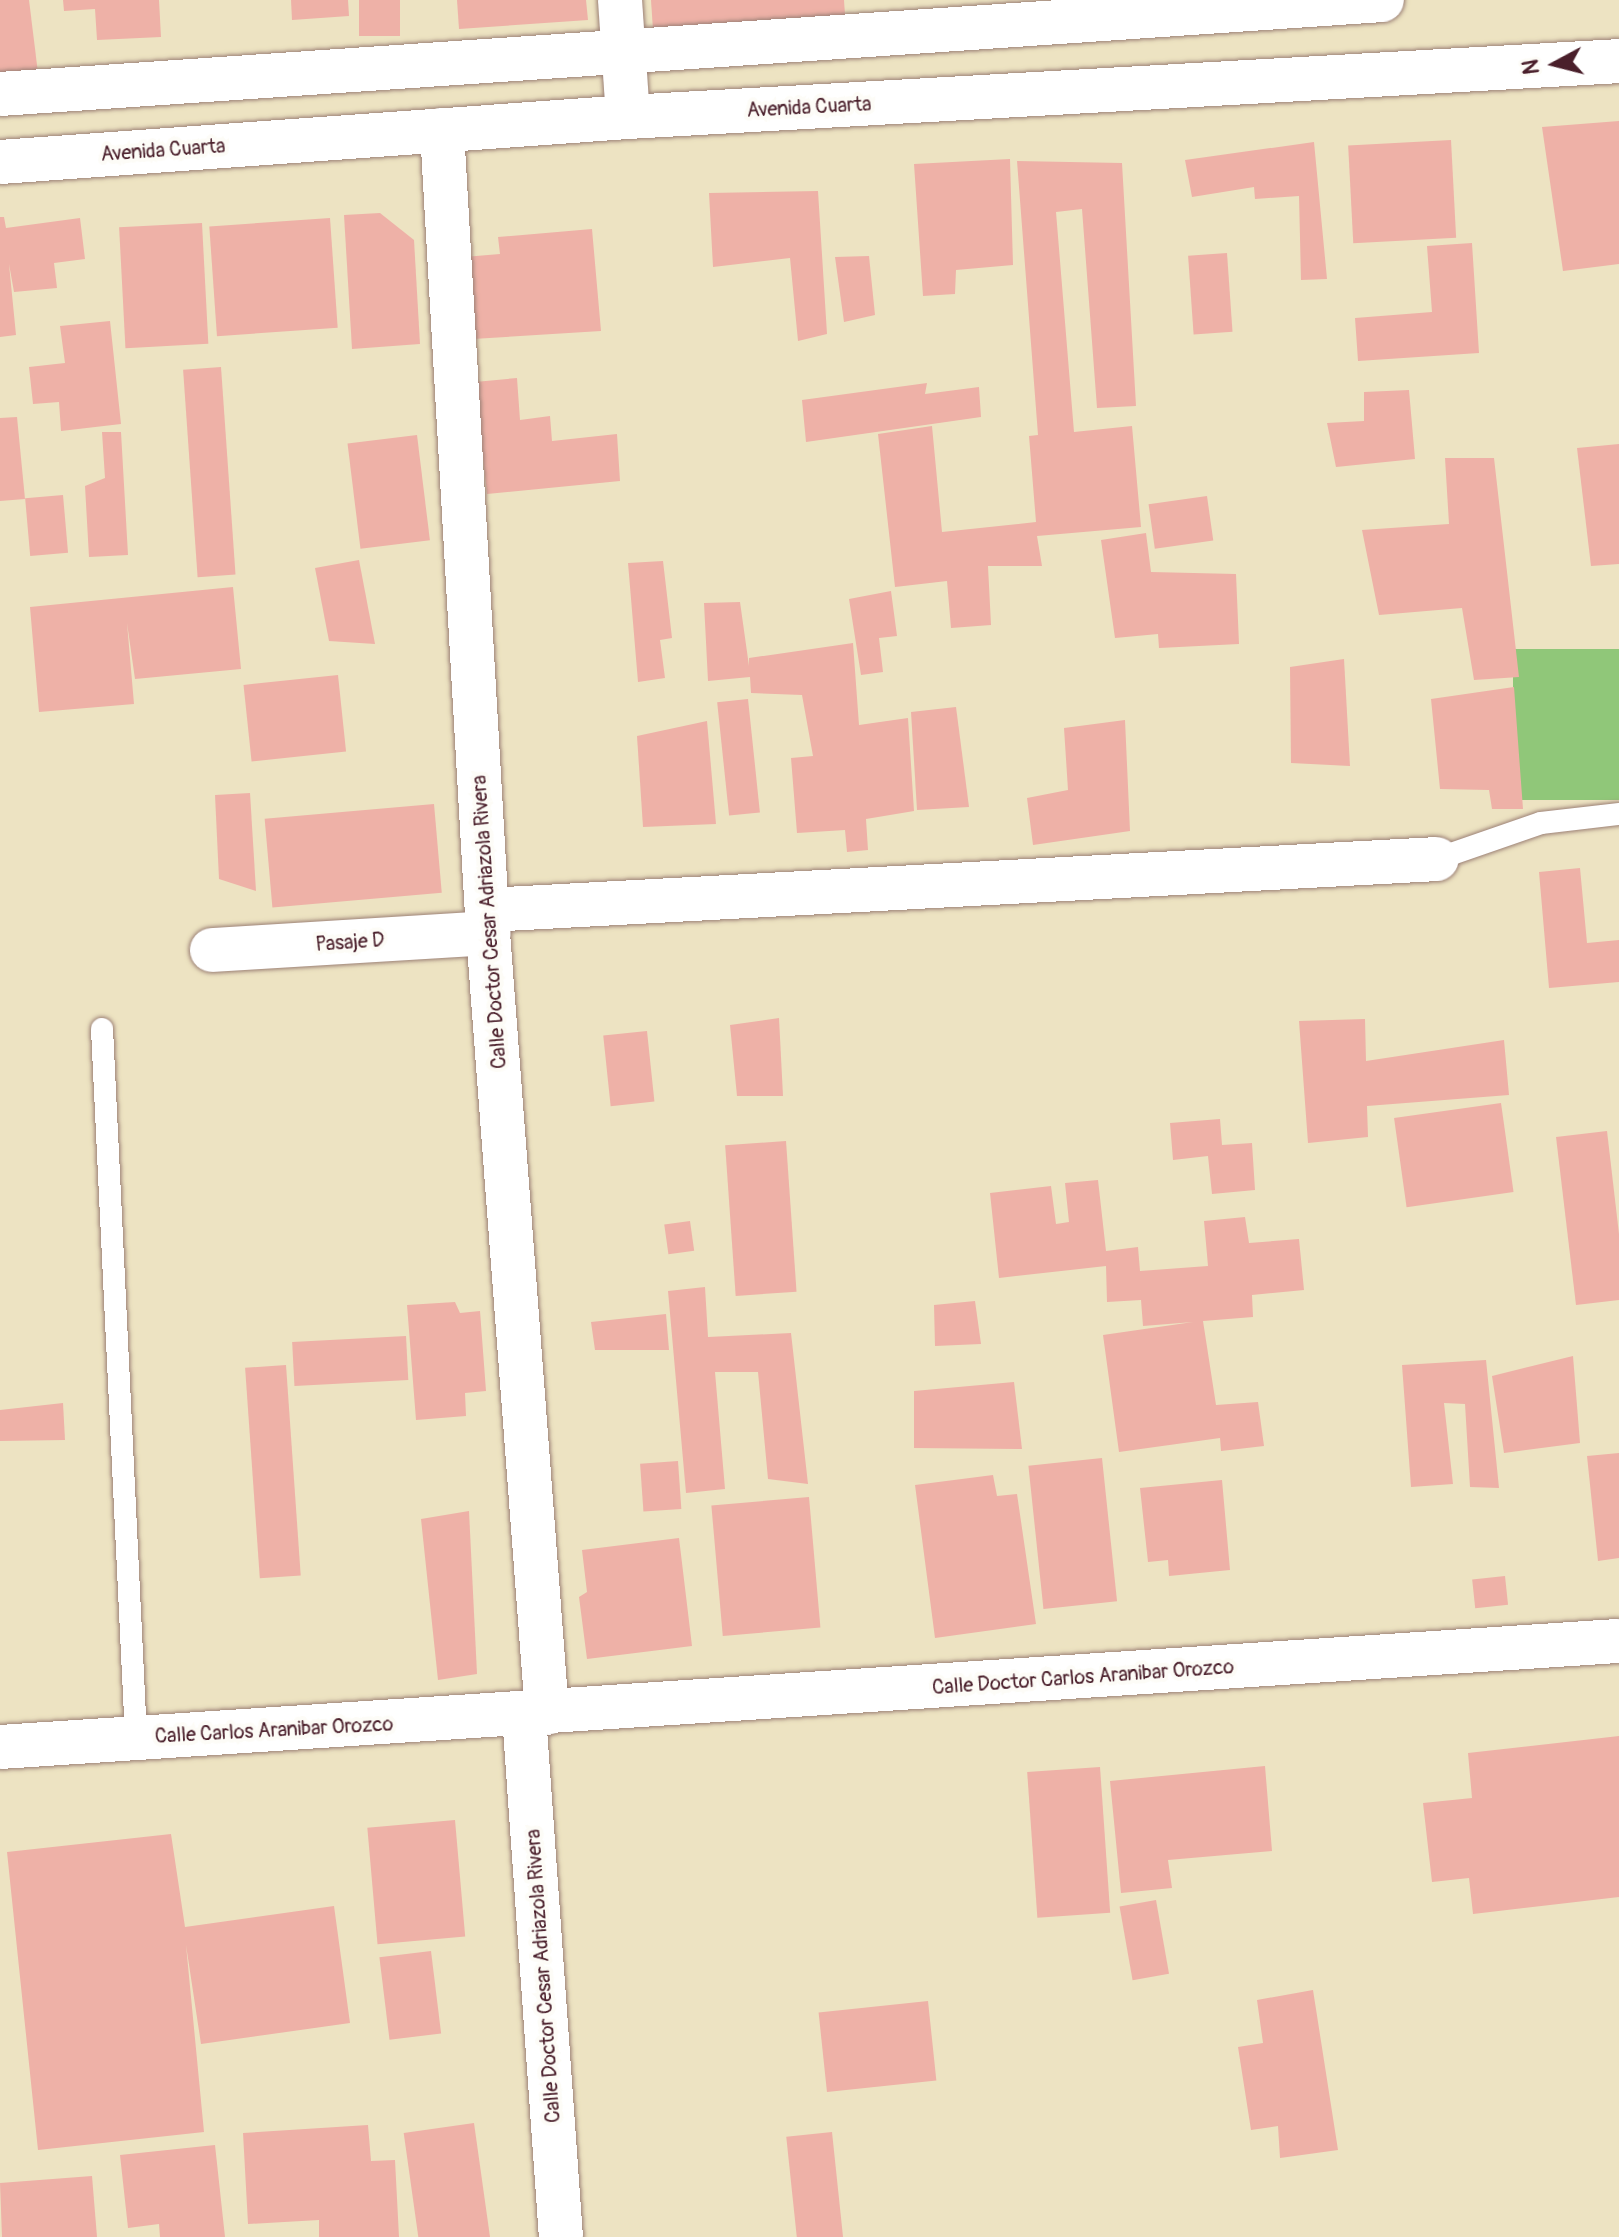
<!DOCTYPE html>
<html>
<head>
<meta charset="utf-8">
<style>
  body { margin:0 }
  #map { position:relative; width:1619px; height:2237px; overflow:hidden; background:#ede3c2; font-family:Pangolin,sans-serif }
  div>[style] { position:absolute }
  .green>* { inset:0; background:#90c779; transform-origin:0 0 }
  .building>* { inset:0; background:#eeb1a7; transform-origin:0 0 }
  .roads { filter:drop-shadow(0 0 2px #9c8176) drop-shadow(0 0 2px #9c8176) }
  .lane>* { height:22px; margin:-11px; padding:0 11px; transform-origin:11px; border-radius:11px; background:#fff }
  .street>* { height:44px; margin:-22px; padding:0 22px; transform-origin:22px; border-radius:22px; background:#fff }
  .secondary>* { height:44px; margin:-22px; padding:0 22px; transform-origin:22px; border-radius:22px; background:#fff }
  span { translate:-50% -50%; white-space:nowrap; text-align:center; line-height:1.15; -webkit-text-stroke:8px #fdfcf7; paint-order:stroke }
  .street-label { font-size:20px; color:#4a1f2b }
  .north { position:absolute; left:1515px; top:24px; width:80px; height:80px; -webkit-text-stroke:6px #fdfcf7; paint-order:stroke; rotate:263deg; font-size:22px; font-weight:700; line-height:32px; text-align:center; color:#4a1f2b }
  .north::after { content:''; display:block; margin:auto; width:28px; height:36px; background:#4a1f2b; clip-path:polygon(50% 0,100% 100%,50% 72%,0 100%) }
</style>
</head>
<body>
<div id="map">
  <div class="green">
    <div style="left:1619px;top:649px;width:151px;height:106px;rotate:90deg"></div>
  </div>
  <div class="building">
    <div style="clip-path:polygon(0 0,29px 0,38px 73px,0 78px)"></div>
    <div style="clip-path:polygon(63px 0,159px 0,161px 37px,97px 40px,95px 9px,64px 11px)"></div>
    <div style="clip-path:polygon(291px 0,348px 0,349px 16px,292px 20px)"></div>
    <div style="left:359px;top:0;width:41px;height:36px"></div>
    <div style="clip-path:polygon(457px 0,586px 0,588px 20px,459px 29px)"></div>
    <div style="clip-path:polygon(651px 0,844px 0,845px 15px,653px 30px)"></div>
    <div style="clip-path:polygon(1619px 121px,1619px 264px,1563px 271px,1542px 127px)"></div>
    <div style="left:1451px;top:140px;width:98px;height:103px;rotate:87deg"></div>
    <div style="clip-path:polygon(1314px 142px,1327px 279px,1301px 280px,1299px 196px,1255px 199px,1254px 187px,1192px 197px,1185px 160px)"></div>
    <div style="clip-path:polygon(1010px 159px,1013px 265px,956px 270px,955px 294px,923px 296px,914px 164px)"></div>
    <div style="clip-path:polygon(1017px 161px,1122px 163px,1136px 406px,1097px 408px,1082px 209px,1056px 212px,1074px 432px,1132px 426px,1141px 527px,1037px 536px,1042px 566px,988px 566px,991px 625px,951px 628px,947px 581px,895px 587px,878px 434px,932px 426px,942px 532px,1036px 522px,1029px 436px,1038px 435px)"></div>
    <div style="clip-path:polygon(818px 191px,827px 334px,798px 341px,790px 258px,713px 267px,709px 193px)"></div>
    <div style="clip-path:polygon(380px 213px,414px 240px,420px 344px,352px 349px,344px 215px)"></div>
    <div style="clip-path:polygon(0 217px,4px 217px,6px 228px,80px 218px,85px 259px,54px 263px,57px 288px,14px 292px,9px 264px,16px 335px,0 337px)"></div>
    <div style="left:330px;top:218px;width:110px;height:121px;rotate:86deg"></div>
    <div style="left:202px;top:223px;width:121px;height:83px;rotate:87deg"></div>
    <div style="clip-path:polygon(592px 229px,601px 331px,473px 339px,464px 257px,500px 254px,498px 237px)"></div>
    <div style="clip-path:polygon(1472px 243px,1479px 353px,1358px 361px,1355px 318px,1432px 312px,1427px 246px)"></div>
    <div style="left:1227px;top:253px;width:79px;height:39px;rotate:86deg"></div>
    <div style="clip-path:polygon(869px 256px,875px 315px,844px 322px,835px 257px)"></div>
    <div style="clip-path:polygon(110px 321px,121px 424px,61px 431px,59px 402px,33px 404px,29px 367px,65px 363px,60px 326px)"></div>
    <div style="left:221px;top:367px;width:208px;height:38px;rotate:86deg"></div>
    <div style="clip-path:polygon(517px 378px,520px 420px,550px 416px,552px 441px,617px 434px,620px 481px,487px 494px,475px 382px)"></div>
    <div style="clip-path:polygon(927px 383px,925px 394px,979px 387px,981px 417px,806px 442px,802px 400px)"></div>
    <div style="clip-path:polygon(1409px 390px,1415px 459px,1336px 467px,1327px 423px,1364px 421px,1364px 392px)"></div>
    <div style="clip-path:polygon(17px 417px,25px 499px,0 501px,0 418px)"></div>
    <div style="clip-path:polygon(102px 432px,121px 432px,128px 555px,89px 557px,85px 486px,105px 478px)"></div>
    <div style="left:417px;top:435px;width:106px;height:70px;rotate:83deg"></div>
    <div style="clip-path:polygon(1619px 444px,1619px 564px,1591px 566px,1577px 448px)"></div>
    <div style="clip-path:polygon(1445px 458px,1494px 458px,1519px 677px,1474px 680px,1462px 608px,1379px 615px,1362px 530px,1449px 524px)"></div>
    <div style="left:63px;top:495px;width:58px;height:38px;rotate:85deg"></div>
    <div style="left:1207px;top:496px;width:45px;height:59px;rotate:82deg"></div>
    <div style="clip-path:polygon(1146px 533px,1151px 572px,1236px 574px,1239px 644px,1159px 648px,1158px 634px,1115px 638px,1101px 540px)"></div>
    <div style="clip-path:polygon(359px 560px,375px 644px,329px 641px,315px 568px)"></div>
    <div style="clip-path:polygon(663px 561px,672px 638px,660px 640px,665px 678px,638px 682px,628px 563px)"></div>
    <div style="clip-path:polygon(233px 587px,241px 669px,135px 679px,127px 623px,134px 704px,39px 712px,30px 607px)"></div>
    <div style="clip-path:polygon(891px 591px,897px 636px,879px 638px,883px 672px,861px 675px,849px 599px)"></div>
    <div style="clip-path:polygon(740px 602px,749px 666px,749px 658px,853px 643px,859px 725px,908px 718px,914px 811px,866px 819px,868px 850px,847px 852px,845px 830px,797px 833px,791px 758px,813px 756px,802px 695px,751px 693px,750px 677px,708px 681px,704px 603px)"></div>
    <div style="clip-path:polygon(1344px 659px,1350px 766px,1291px 763px,1290px 667px)"></div>
    <div style="left:338px;top:675px;width:77px;height:95px;rotate:84deg"></div>
    <div style="clip-path:polygon(1514px 687px,1523px 809px,1492px 809px,1489px 790px,1440px 789px,1431px 699px)"></div>
    <div style="left:748px;top:699px;width:114px;height:31px;rotate:84deg"></div>
    <div style="clip-path:polygon(956px 707px,969px 807px,917px 810px,911px 712px)"></div>
    <div style="clip-path:polygon(1125px 720px,1130px 831px,1033px 845px,1027px 798px,1068px 790px,1064px 728px)"></div>
    <div style="clip-path:polygon(707px 721px,716px 824px,643px 827px,637px 736px)"></div>
    <div style="clip-path:polygon(250px 793px,256px 891px,219px 879px,215px 795px)"></div>
    <div style="left:434px;top:804px;width:89px;height:170px;rotate:85deg"></div>
    <div style="clip-path:polygon(1580px 868px,1587px 943px,1619px 940px,1619px 982px,1549px 988px,1539px 872px)"></div>
    <div style="clip-path:polygon(779px 1018px,783px 1096px,737px 1096px,730px 1025px)"></div>
    <div style="clip-path:polygon(1365px 1019px,1366px 1061px,1504px 1040px,1509px 1095px,1367px 1106px,1368px 1137px,1308px 1143px,1299px 1021px)"></div>
    <div style="left:647px;top:1031px;width:71px;height:44px;rotate:84deg"></div>
    <div style="left:1501px;top:1103px;width:90px;height:108px;rotate:82deg"></div>
    <div style="clip-path:polygon(1220px 1119px,1222px 1145px,1252px 1143px,1255px 1190px,1212px 1194px,1208px 1156px,1173px 1160px,1170px 1123px)"></div>
    <div style="clip-path:polygon(1607px 1131px,1619px 1234px,1619px 1300px,1576px 1305px,1556px 1137px)"></div>
    <div style="left:786px;top:1141px;width:151px;height:61px;rotate:86deg"></div>
    <div style="clip-path:polygon(1098px 1180px,1106px 1251px,1138px 1247px,1140px 1271px,1208px 1266px,1204px 1221px,1245px 1217px,1249px 1243px,1299px 1239px,1304px 1290px,1252px 1295px,1253px 1317px,1203px 1321px,1216px 1405px,1258px 1402px,1264px 1446px,1221px 1451px,1220px 1438px,1119px 1452px,1103px 1335px,1193px 1322px,1143px 1326px,1141px 1300px,1107px 1302px,1106px 1266px,999px 1278px,990px 1193px,1051px 1186px,1056px 1224px,1069px 1222px,1065px 1183px)"></div>
    <div style="left:690px;top:1221px;width:30px;height:26px;rotate:82deg"></div>
    <div style="clip-path:polygon(705px 1287px,708px 1337px,791px 1333px,808px 1484px,768px 1479px,758px 1372px,715px 1372px,725px 1489px,686px 1493px,668px 1291px)"></div>
    <div style="clip-path:polygon(975px 1301px,981px 1344px,935px 1346px,934px 1305px)"></div>
    <div style="clip-path:polygon(455px 1302px,460px 1313px,480px 1311px,486px 1391px,465px 1393px,466px 1416px,416px 1420px,407px 1305px)"></div>
    <div style="clip-path:polygon(666px 1314px,669px 1350px,595px 1350px,591px 1322px)"></div>
    <div style="left:406px;top:1336px;width:44px;height:114px;rotate:87deg"></div>
    <div style="clip-path:polygon(1573px 1356px,1580px 1443px,1504px 1453px,1492px 1376px)"></div>
    <div style="clip-path:polygon(1486px 1360px,1499px 1488px,1470px 1487px,1465px 1404px,1444px 1403px,1453px 1484px,1411px 1487px,1402px 1365px)"></div>
    <div style="left:286px;top:1365px;width:211px;height:41px;rotate:86deg"></div>
    <div style="clip-path:polygon(1014px 1382px,1022px 1449px,914px 1448px,914px 1391px)"></div>
    <div style="clip-path:polygon(63px 1403px,65px 1440px,0 1441px,0 1410px)"></div>
    <div style="clip-path:polygon(1619px 1453px,1619px 1558px,1598px 1561px,1587px 1456px)"></div>
    <div style="left:1102px;top:1458px;width:144px;height:74px;rotate:84deg"></div>
    <div style="left:678px;top:1461px;width:48px;height:38px;rotate:86deg"></div>
    <div style="clip-path:polygon(993px 1475px,997px 1496px,1017px 1494px,1036px 1624px,935px 1638px,915px 1485px)"></div>
    <div style="clip-path:polygon(1222px 1480px,1230px 1570px,1169px 1576px,1168px 1560px,1148px 1562px,1140px 1488px)"></div>
    <div style="left:809px;top:1497px;width:131px;height:98px;rotate:85deg"></div>
    <div style="clip-path:polygon(469px 1511px,477px 1674px,438px 1680px,421px 1519px)"></div>
    <div style="clip-path:polygon(679px 1538px,692px 1646px,587px 1659px,579px 1597px,587px 1592px,582px 1550px)"></div>
    <div style="left:1505px;top:1576px;width:29px;height:33px;rotate:84deg"></div>
    <div style="clip-path:polygon(1619px 1736px,1619px 1897px,1473px 1914px,1469px 1878px,1432px 1882px,1423px 1803px,1472px 1798px,1468px 1753px)"></div>
    <div style="clip-path:polygon(1265px 1766px,1272px 1851px,1168px 1860px,1172px 1888px,1121px 1893px,1110px 1781px)"></div>
    <div style="left:1100px;top:1767px;width:146px;height:73px;rotate:86deg"></div>
    <div style="left:455px;top:1820px;width:117px;height:88px;rotate:85deg"></div>
    <div style="clip-path:polygon(171px 1834px,185px 1927px,334px 1906px,350px 2023px,201px 2044px,186px 1945px,204px 2132px,38px 2150px,7px 1852px)"></div>
    <div style="left:1156px;top:1900px;width:75px;height:37px;rotate:80deg"></div>
    <div style="left:431px;top:1951px;width:83px;height:52px;rotate:83deg"></div>
    <div style="clip-path:polygon(1313px 1990px,1338px 2150px,1280px 2158px,1278px 2126px,1251px 2130px,1238px 2047px,1263px 2043px,1257px 2000px)"></div>
    <div style="left:928px;top:2001px;width:80px;height:110px;rotate:84deg"></div>
    <div style="left:474px;top:2123px;width:115px;height:71px;rotate:82deg"></div>
    <div style="clip-path:polygon(368px 2125px,371px 2161px,395px 2160px,399px 2237px,319px 2237px,319px 2220px,248px 2224px,243px 2133px)"></div>
    <div style="left:832px;top:2132px;width:106px;height:46px;rotate:84deg"></div>
    <div style="clip-path:polygon(215px 2145px,225px 2237px,160px 2237px,159px 2224px,128px 2228px,120px 2155px)"></div>
    <div style="clip-path:polygon(92px 2176px,97px 2237px,2px 2237px,0 2183px)"></div>
  </div>
  <div class="roads">
    <div class="lane">
      <div style="left:1437px;top:859px;width:110px;rotate:-19.1deg"></div>
      <div style="left:1541px;top:823px;width:79px;rotate:-6.6deg"></div>
      <div style="left:102px;top:1029px;width:710px;rotate:87.25deg"></div>
    </div>
    <div class="street">
      <div style="left:620px;top:0;width:117px;rotate:86.1deg"></div>
      <div style="left:442px;top:130px;width:804px;rotate:86.72deg"></div>
      <div style="left:488px;top:933px;width:782px;rotate:85.67deg"></div>
      <div style="left:487px;top:910px;width:951px;rotate:-3.07deg"></div>
      <div style="left:212px;top:950px;width:277px;rotate:-3.5deg"></div>
      <div style="left:524px;top:1715px;width:523px;rotate:85.95deg"></div>
      <div style="left:0;top:1747px;width:1622px;rotate:-3.75deg"></div>
    </div>
    <div class="secondary">
      <div style="left:0;top:94px;width:1385px;rotate:-3.89deg"></div>
      <div style="left:0;top:162px;width:630px;rotate:-4.1deg"></div>
      <div style="left:628px;top:117px;width:993px;rotate:-3.23deg"></div>
    </div>
  </div>
  <div class="street-label">
    <span style="left:809px;top:107px;rotate:-3deg">Avenida Cuarta</span>
    <span style="left:163px;top:150px;rotate:-4deg">Avenida Cuarta</span>
    <span style="left:489px;top:922px;rotate:-94deg">Calle Doctor Cesar Adriazola Rivera</span>
    <span style="left:350px;top:942px;rotate:-4deg">Pasaje D</span>
    <span style="left:1083px;top:1677px;rotate:-4deg">Calle Doctor Carlos Aranibar Orozco</span>
    <span style="left:274px;top:1730px;rotate:-3deg">Calle Carlos Aranibar Orozco</span>
    <span style="left:543px;top:1976px;rotate:-94deg">Calle Doctor Cesar Adriazola Rivera</span>
  </div>
  <div class="north">N</div>
</div>
</body>
</html>
